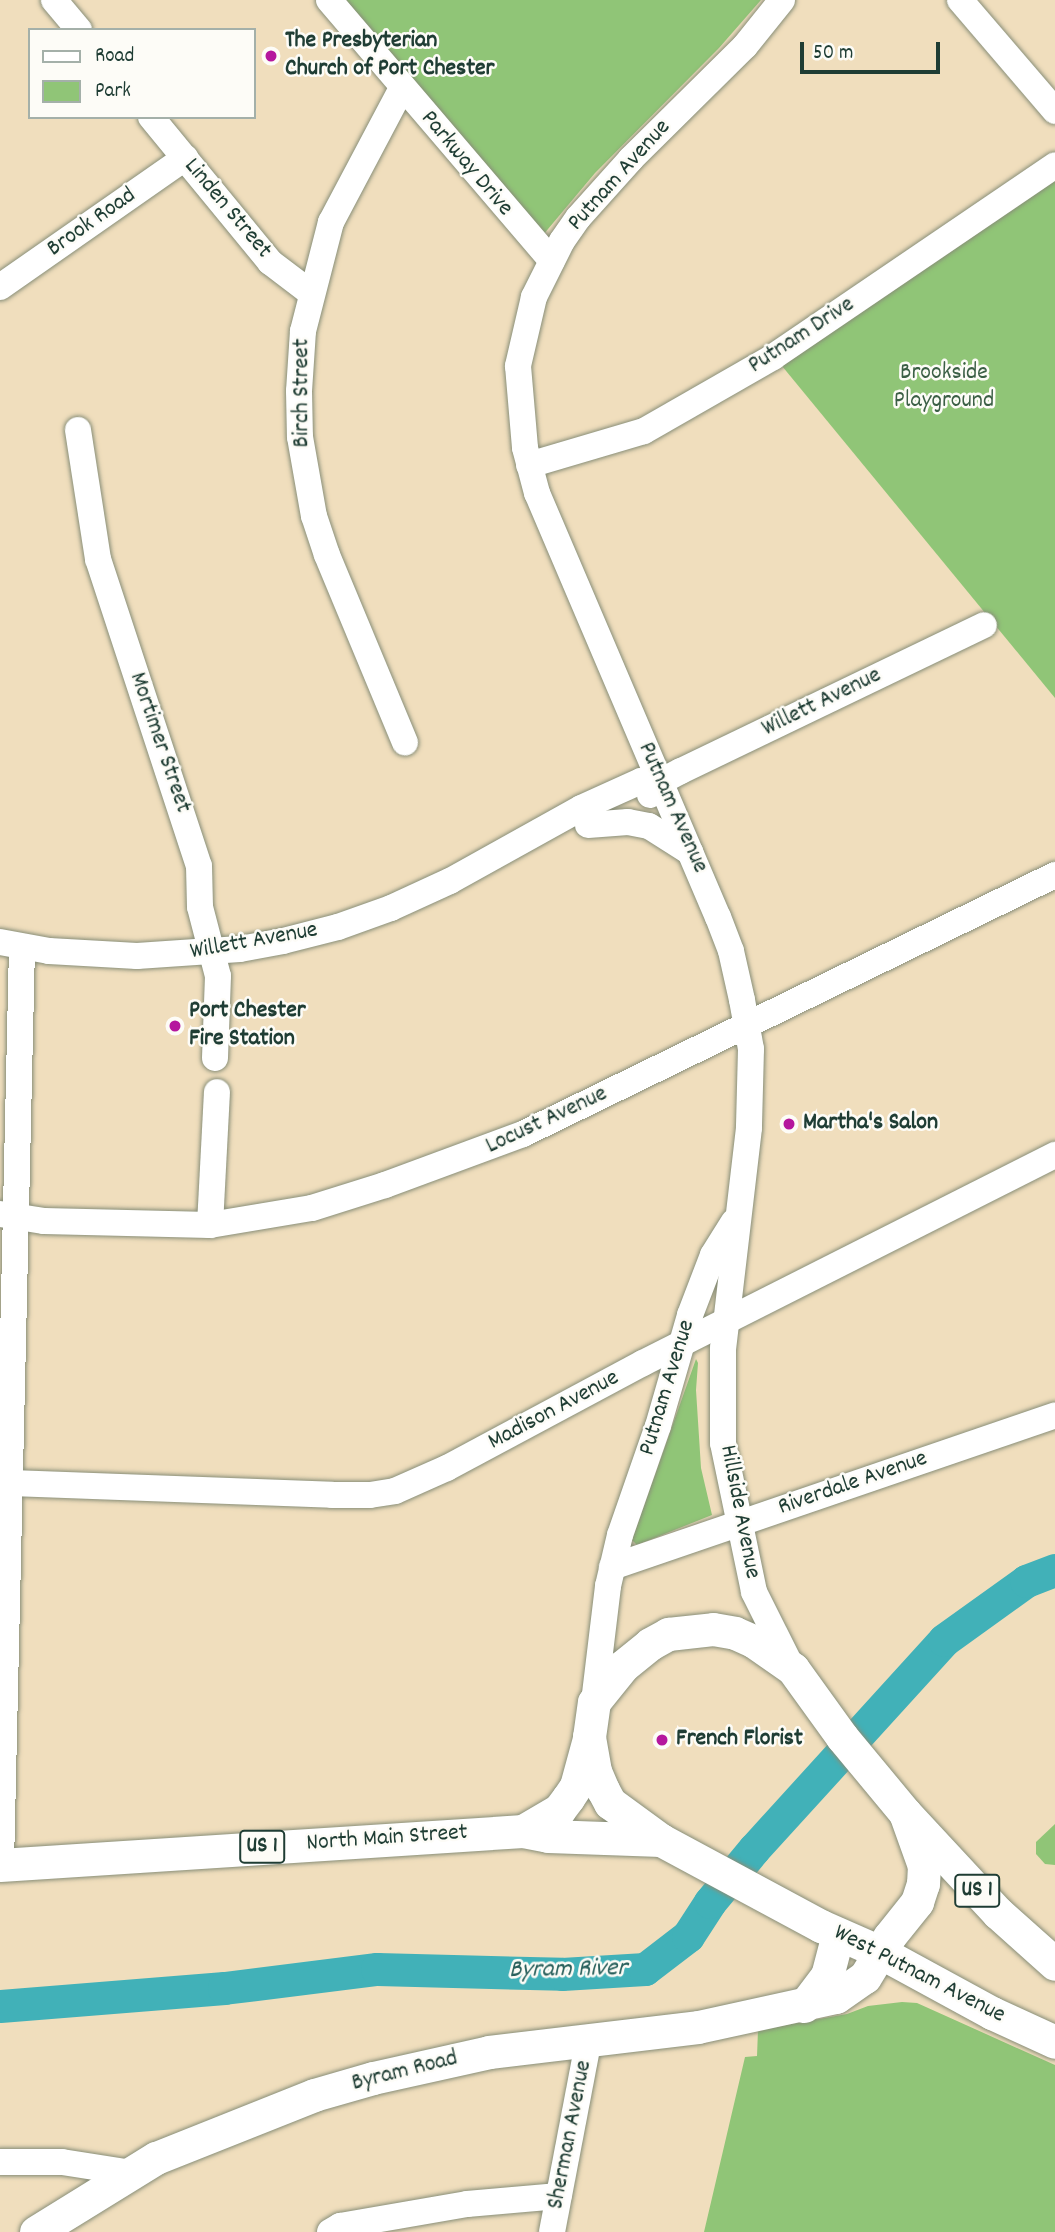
<!DOCTYPE html>
<html>
<head>
<meta charset="utf-8">
<style>
  body { margin:0 }
  #map { position:relative; width:1055px; height:2232px; overflow:hidden; background:#f0debd; font-family:Dekko,sans-serif }
  div>[style] { position:absolute }
  .green>* { inset:0; background:#90c577 }
  .river>* { height:33px; margin:-16.5px; padding:0 16.5px; transform-origin:16.5px; border-radius:16.5px; background:#41b1b8 }
  .roads { filter:drop-shadow(0 0 2px #888e78) drop-shadow(0 0 2px #888e78) }
  .minor>* { height:26px; margin:-13px; padding:0 13px; transform-origin:13px; border-radius:13px; background:#fff }
  .major>* { height:33px; margin:-16.5px; padding:0 16.5px; transform-origin:16.5px; border-radius:16.5px; background:#fff }
  .dots>* { width:19px; height:19px; translate:-50% -50%; box-sizing:border-box; border:4px solid #fdfcf7; border-radius:50% }
  span { translate:-50% -50%; white-space:nowrap; text-align:center; line-height:1.15; -webkit-text-stroke:5px #fdfcf7; paint-order:stroke }
  .shield-label span { padding:2px 5px; background:#fdfcf7; border:2px solid; border-radius:5px; -webkit-text-stroke-width:0 }
  .shield-label { font-size:23px; color:#1f3d34; font-weight:700 }
  .poi-label { font-size:24px; color:#1f3d34; font-weight:700 }
  .left { translate:0 -50%; text-align:left }
  .street-label { font-size:24px; color:#1f3d34 }
  .park-label { font-size:24px; color:#3b5f45 }
  .water-label { font-size:26px; color:#29605c; font-style:italic }
  .legend { position:absolute; left:28px; top:28px; width:228px; height:91px; box-sizing:border-box; background:#fdfcf7; border:2px solid #a4b0a9; margin:0; padding:9px 12px; list-style:none; font-size:21px; color:#1f3d34 }
  .legend li { display:flex; align-items:center; gap:14px; height:35px }
  .legend b { width:35px; border:2px solid #a4b0a9 }
  .scale { position:absolute; left:800px; top:42px; width:140px; height:32px; box-sizing:border-box; border:4px solid #1f3d34; border-top:0; padding-left:9px; font-size:21px; line-height:24px; white-space:nowrap; color:#1f3d34; -webkit-text-stroke:5px #fdfcf7; paint-order:stroke }
</style>
</head>
<body>
<div id="map">
  <div class="green">
    <div style="clip-path:polygon(346px 0,761px 0,719px 48px,595px 173px,543px 235px)"></div>
    <div style="clip-path:polygon(1055px 178px,1055px 698px,782px 366px)"></div>
    <div style="clip-path:polygon(696px 1359px,698px 1363px,696px 1390px,701px 1468px,712px 1515px,637px 1545px,632px 1540px)"></div>
    <div style="clip-path:polygon(1055px 1824px,1055px 1865px,1045px 1864px,1036px 1854px,1036px 1842px)"></div>
    <div style="clip-path:polygon(902px 2002px,917px 2003px,1055px 2065px,1055px 2232px,704px 2232px,745px 2057px,757px 2056px,758px 2030px,847px 2014px,868px 2006px)"></div>
  </div>
  <div class="river">
    <div style="left:0;top:2006px;width:225px;rotate:-4.6deg"></div>
    <div style="left:224px;top:1988px;width:154px;rotate:-7.1deg"></div>
    <div style="left:377px;top:1969px;width:185px;rotate:1.5deg"></div>
    <div style="left:562px;top:1974px;width:83px;rotate:-3.4deg"></div>
    <div style="left:645px;top:1969px;width:54px;rotate:-37.5deg"></div>
    <div style="left:688px;top:1936px;width:40px;rotate:-57.1deg"></div>
    <div style="left:710px;top:1902px;width:69px;rotate:-50.3deg"></div>
    <div style="left:754px;top:1849px;width:282px;rotate:-47.7deg"></div>
    <div style="left:944px;top:1640px;width:101px;rotate:-35.7deg"></div>
    <div style="left:1026px;top:1581px;width:31px;rotate:-21deg"></div>
  </div>
  <div class="roads">
    <div class="minor">
      <div style="left:54px;top:0;width:39px;rotate:50deg"></div>
      <div style="left:329px;top:0;width:343px;rotate:49.5deg"></div>
      <div style="left:782px;top:0;width:59px;rotate:128.8deg"></div>
      <div style="left:745px;top:46px;width:161px;rotate:135.3deg"></div>
      <div style="left:631px;top:159px;width:79px;rotate:131.9deg"></div>
      <div style="left:578px;top:218px;width:28px;rotate:125deg"></div>
      <div style="left:562px;top:241px;width:63px;rotate:116.6deg"></div>
      <div style="left:534px;top:297px;width:71px;rotate:103.1deg"></div>
      <div style="left:518px;top:366px;width:82px;rotate:85.1deg"></div>
      <div style="left:525px;top:448px;width:47px;rotate:75.1deg"></div>
      <div style="left:537px;top:493px;width:461px;rotate:66.9deg"></div>
      <div style="left:718px;top:917px;width:36px;rotate:69deg"></div>
      <div style="left:731px;top:951px;width:50px;rotate:77.3deg"></div>
      <div style="left:742px;top:1000px;width:50px;rotate:79.6deg"></div>
      <div style="left:751px;top:1049px;width:79px;rotate:91.5deg"></div>
      <div style="left:749px;top:1128px;width:222px;rotate:96.7deg"></div>
      <div style="left:723px;top:1348px;width:95px;rotate:90deg"></div>
      <div style="left:723px;top:1443px;width:152px;rotate:78.2deg"></div>
      <div style="left:754px;top:1592px;width:80px;rotate:63.4deg"></div>
      <div style="left:960px;top:0;width:146px;rotate:49.4deg"></div>
      <div style="left:402px;top:88px;width:152px;rotate:117.9deg"></div>
      <div style="left:331px;top:222px;width:113px;rotate:104.4deg"></div>
      <div style="left:303px;top:331px;width:60px;rotate:93.8deg"></div>
      <div style="left:299px;top:391px;width:46px;rotate:88.8deg"></div>
      <div style="left:300px;top:437px;width:80px;rotate:80deg"></div>
      <div style="left:314px;top:516px;width:41px;rotate:71.6deg"></div>
      <div style="left:327px;top:555px;width:203px;rotate:67.4deg"></div>
      <div style="left:151px;top:117px;width:188px;rotate:50.6deg"></div>
      <div style="left:270px;top:262px;width:51px;rotate:37.1deg"></div>
      <div style="left:0;top:287px;width:226px;rotate:-34.9deg"></div>
      <div style="left:78px;top:430px;width:131px;rotate:81.2deg"></div>
      <div style="left:98px;top:559px;width:323px;rotate:71.8deg"></div>
      <div style="left:199px;top:866px;width:41px;rotate:88.6deg"></div>
      <div style="left:200px;top:907px;width:71px;rotate:75.4deg"></div>
      <div style="left:218px;top:976px;width:82px;rotate:92.1deg"></div>
      <div style="left:529px;top:465px;width:120px;rotate:-16.5deg"></div>
      <div style="left:644px;top:431px;width:149px;rotate:-29.8deg"></div>
      <div style="left:773px;top:357px;width:341px;rotate:-34.2deg"></div>
      <div style="left:650px;top:795px;width:16px;rotate:-52deg"></div>
      <div style="left:660px;top:782px;width:24px;rotate:-28deg"></div>
      <div style="left:681px;top:771px;width:336px;rotate:-25.7deg"></div>
      <div style="left:588px;top:825px;width:40px;rotate:-4.3deg"></div>
      <div style="left:628px;top:822px;width:21px;rotate:11deg"></div>
      <div style="left:649px;top:826px;width:49px;rotate:32.4deg"></div>
      <div style="left:0;top:942px;width:50px;rotate:10.4deg"></div>
      <div style="left:49px;top:951px;width:88px;rotate:3.3deg"></div>
      <div style="left:137px;top:956px;width:103px;rotate:-3.9deg"></div>
      <div style="left:240px;top:949px;width:44px;rotate:-10.5deg"></div>
      <div style="left:283px;top:941px;width:57px;rotate:-14.3deg"></div>
      <div style="left:338px;top:927px;width:56px;rotate:-19.7deg"></div>
      <div style="left:391px;top:908px;width:65px;rotate:-24.6deg"></div>
      <div style="left:450px;top:881px;width:150px;rotate:-29.1deg"></div>
      <div style="left:581px;top:808px;width:66px;rotate:-24.2deg"></div>
      <div style="left:641px;top:781px;width:19px;rotate:3deg"></div>
      <div style="left:0;top:1214px;width:45px;rotate:9deg"></div>
      <div style="left:44px;top:1221px;width:166px;rotate:1.4deg"></div>
      <div style="left:210px;top:1225px;width:103px;rotate:-9.5deg"></div>
      <div style="left:312px;top:1208px;width:77px;rotate:-17.5deg"></div>
      <div style="left:385px;top:1185px;width:147px;rotate:-20.3deg"></div>
      <div style="left:523px;top:1134px;width:592px;rotate:-25.96deg"></div>
      <div style="left:210px;top:1225px;width:133px;rotate:-87deg"></div>
      <div style="left:11px;top:1483px;width:321px;rotate:2.1deg"></div>
      <div style="left:332px;top:1495px;width:38px"></div>
      <div style="left:370px;top:1495px;width:25px;rotate:-9deg"></div>
      <div style="left:395px;top:1491px;width:57px;rotate:-23.9deg"></div>
      <div style="left:447px;top:1468px;width:222px;rotate:-28.2deg"></div>
      <div style="left:643px;top:1363px;width:462px;rotate:-26.8deg"></div>
      <div style="left:612px;top:1567px;width:468px;rotate:-18.9deg"></div>
      <div style="left:594px;top:1702px;width:117px;rotate:-83.1deg"></div>
      <div style="left:608px;top:1586px;width:52px;rotate:-76.8deg"></div>
      <div style="left:620px;top:1535px;width:115px;rotate:-70.8deg"></div>
      <div style="left:658px;top:1426px;width:116px;rotate:-73.9deg"></div>
      <div style="left:690px;top:1315px;width:64px;rotate:-69deg"></div>
      <div style="left:713px;top:1255px;width:39px;rotate:-58deg"></div>
      <div style="left:1px;top:1865px;width:917px;rotate:-88.69deg"></div>
      <div style="left:0;top:2162px;width:62px"></div>
      <div style="left:62px;top:2162px;width:71px;rotate:8.9deg"></div>
      <div style="left:330px;top:2232px;width:12px;rotate:-31deg"></div>
      <div style="left:340px;top:2226px;width:129px;rotate:-9.8deg"></div>
      <div style="left:467px;top:2204px;width:92px;rotate:-5deg"></div>
      <div style="left:552px;top:2232px;width:197px;rotate:-79.2deg"></div>
    </div>
    <div class="major">
      <div style="left:523px;top:1831px;width:42px;rotate:-30.3deg"></div>
      <div style="left:559px;top:1810px;width:15px;rotate:-53deg"></div>
      <div style="left:568px;top:1798px;width:14px;rotate:-56deg"></div>
      <div style="left:576px;top:1786px;width:46px;rotate:-74.7deg"></div>
      <div style="left:661px;top:1840px;width:63px;rotate:-144deg"></div>
      <div style="left:610px;top:1803px;width:15px;rotate:-118deg"></div>
      <div style="left:603px;top:1790px;width:21px;rotate:-113deg"></div>
      <div style="left:595px;top:1771px;width:35px;rotate:-100deg"></div>
      <div style="left:589px;top:1737px;width:35px;rotate:-82deg"></div>
      <div style="left:594px;top:1702px;width:46px;rotate:-51.1deg"></div>
      <div style="left:623px;top:1666px;width:35px;rotate:-39deg"></div>
      <div style="left:650px;top:1644px;width:21px;rotate:-29deg"></div>
      <div style="left:668px;top:1634px;width:45px;rotate:-6.3deg"></div>
      <div style="left:713px;top:1629px;width:22px;rotate:10deg"></div>
      <div style="left:735px;top:1633px;width:20px;rotate:24deg"></div>
      <div style="left:753px;top:1641px;width:49px;rotate:35deg"></div>
      <div style="left:793px;top:1669px;width:84px;rotate:54.2deg"></div>
      <div style="left:842px;top:1737px;width:99px;rotate:50.3deg"></div>
      <div style="left:905px;top:1813px;width:137px;rotate:47.1deg"></div>
      <div style="left:998px;top:1913px;width:76px;rotate:41.8deg"></div>
      <div style="left:0;top:1865px;width:524px;rotate:-3.72deg"></div>
      <div style="left:523px;top:1831px;width:25px;rotate:11deg"></div>
      <div style="left:548px;top:1836px;width:113px;rotate:2deg"></div>
      <div style="left:661px;top:1840px;width:182px;rotate:28.3deg"></div>
      <div style="left:821px;top:1926px;width:64px;rotate:23.8deg"></div>
      <div style="left:880px;top:1952px;width:128px;rotate:28.6deg"></div>
      <div style="left:992px;top:2013px;width:69px;rotate:24.7deg"></div>
      <div style="left:804px;top:2006px;width:38px;rotate:-53deg"></div>
      <div style="left:827px;top:1976px;width:43px;rotate:-75.3deg"></div>
      <div style="left:36px;top:2232px;width:141px;rotate:-31.7deg"></div>
      <div style="left:156px;top:2158px;width:170px;rotate:-21.7deg"></div>
      <div style="left:314px;top:2095px;width:61px;rotate:-16.1deg"></div>
      <div style="left:373px;top:2078px;width:119px;rotate:-12.6deg"></div>
      <div style="left:489px;top:2052px;width:210px;rotate:-6.8deg"></div>
      <div style="left:698px;top:2027px;width:141px;rotate:-12.3deg"></div>
      <div style="left:836px;top:1997px;width:35px;rotate:-35deg"></div>
      <div style="left:865px;top:1977px;width:47px;rotate:-59deg"></div>
      <div style="left:889px;top:1937px;width:45px;rotate:-51.3deg"></div>
      <div style="left:917px;top:1902px;width:19px;rotate:-72deg"></div>
      <div style="left:923px;top:1884px;width:18px;rotate:-87deg"></div>
      <div style="left:924px;top:1866px;width:56px;rotate:-109.7deg"></div>
    </div>
  </div>
  <div class="dots">
    <div style="left:271px;top:56px;background:#b5179e"></div>
    <div style="left:175px;top:1026px;background:#b5179e"></div>
    <div style="left:789px;top:1124px;background:#b5179e"></div>
    <div style="left:662px;top:1740px;background:#b5179e"></div>
  </div>
  <div class="shield-label">
    <span style="left:262px;top:1847px">US 1</span>
    <span style="left:977px;top:1891px">US 1</span>
  </div>
  <div class="poi-label">
    <span class="left" style="left:285px;top:56px">The Presbyterian<br>Church of Port Chester</span>
    <span class="left" style="left:189px;top:1026px">Port Chester<br>Fire Station</span>
    <span class="left" style="left:803px;top:1124px">Martha's Salon</span>
    <span class="left" style="left:676px;top:1740px">French Florist</span>
  </div>
  <div class="street-label">
    <span style="left:466px;top:164px;rotate:50deg">Parkway Drive</span>
    <span style="left:620px;top:176px;rotate:-48deg">Putnam Avenue</span>
    <span style="left:227px;top:209px;rotate:50deg">Linden Street</span>
    <span style="left:92px;top:223px;rotate:-35deg">Brook Road</span>
    <span style="left:802px;top:336px;rotate:-33deg">Putnam Drive</span>
    <span style="left:303px;top:393px;rotate:-90deg">Birch Street</span>
    <span style="left:822px;top:703px;rotate:-26deg">Willett Avenue</span>
    <span style="left:159px;top:743px;rotate:71deg">Mortimer Street</span>
    <span style="left:672px;top:808px;rotate:66deg">Putnam Avenue</span>
    <span style="left:254px;top:942px;rotate:-10deg">Willett Avenue</span>
    <span style="left:547px;top:1121px;rotate:-25deg">Locust Avenue</span>
    <span style="left:668px;top:1388px;rotate:-73deg">Putnam Avenue</span>
    <span style="left:554px;top:1411px;rotate:-28deg">Madison Avenue</span>
    <span style="left:853px;top:1484px;rotate:-19deg">Riverdale Avenue</span>
    <span style="left:739px;top:1512px;rotate:79deg">Hillside Avenue</span>
    <span style="left:387px;top:1839px;rotate:-4deg">North Main Street</span>
    <span style="left:919px;top:1975px;rotate:27deg">West Putnam Avenue</span>
    <span style="left:405px;top:2072px;rotate:-14deg">Byram Road</span>
    <span style="left:571px;top:2135px;rotate:-79deg">Sherman Avenue</span>
  </div>
  <div class="park-label">
    <span style="left:944px;top:388px">Brookside<br>Playground</span>
  </div>
  <div class="water-label">
    <span style="left:568px;top:1970px;rotate:-1deg">Byram River</span>
  </div>
  <ul class="legend">
  <li><b style="height:9px;background:#fff"></b>Road</li>
  <li><b style="height:19px;background:#90c577"></b>Park</li>
  </ul>
  <div class="scale">50 m</div>
</div>
</body>
</html>
